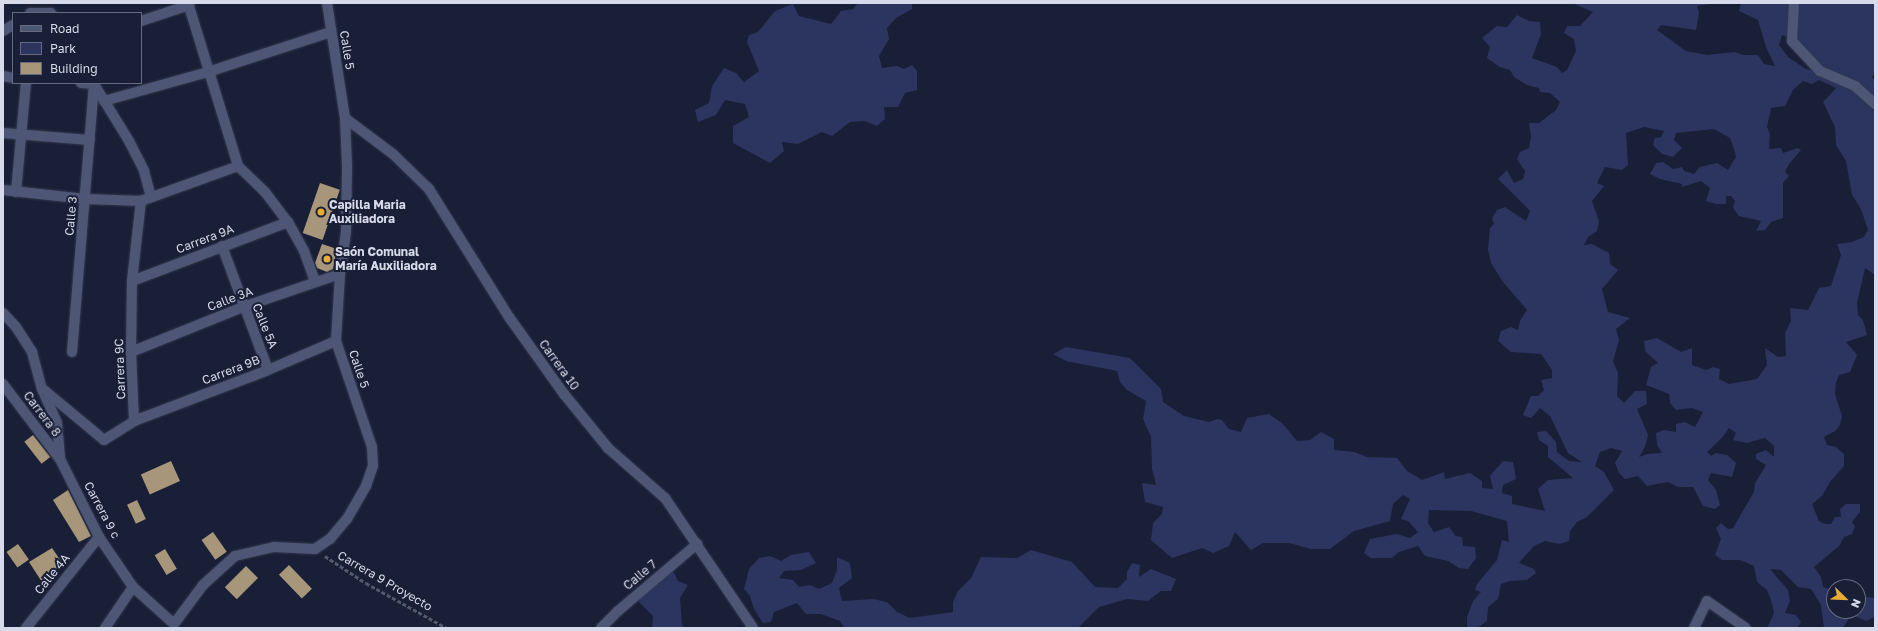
<!DOCTYPE html>
<html>
<head>
<meta charset="utf-8">
<style>
  body { margin:0 }
  #map { position:relative; width:1878px; height:631px; overflow:hidden; background:#191f36; font-family:"Golos Text",sans-serif }
  div>[style] { position:absolute }
  .green>* { inset:0; background:#2b3560 }
  .building>* { inset:0; background:#a7967a; transform-origin:0 0 }
  .path>* { height:2.5px; margin-top:-1.25px; transform-origin:0; background:repeating-linear-gradient(90deg,#545a6e 0 4px,transparent 0 6px) }
  .roads { filter:drop-shadow(0 0 1px #33394f) drop-shadow(0 0 1px #33394f) }
  .minor>* { height:10px; margin:-5px; padding:0 5px; transform-origin:5px; border-radius:5px; background:#4e5676 }
  .dots>* { width:11px; height:11px; translate:-50% -50%; box-sizing:border-box; border:2px solid #191f36; border-radius:50% }
  span { translate:-50% -50%; white-space:nowrap; text-align:center; line-height:1.15; -webkit-text-stroke:4px #191f36; paint-order:stroke }
  .street-label { font-size:12px; color:#d6daea }
  .poi-label { font-size:12px; color:#d6daea; font-weight:700 }
  .left { translate:0 -50%; text-align:left }
  .frame { position:absolute; inset:0; border:4px solid #d6daea; pointer-events:none }
  .legend { position:absolute; left:12px; top:12px; width:130px; height:72px; box-sizing:border-box; background:#191f36; border:1px solid #656a7e; margin:0; padding:5px 7px; list-style:none; font-size:12px; color:#d6daea }
  .legend li { display:flex; align-items:center; gap:8px; height:20px }
  .legend b { width:20px; border:1px solid #656a7e }
  .north { position:absolute; left:1826px; top:579px; width:40px; height:40px; box-sizing:border-box; background:#191f36; border:1px solid #656a7e; border-radius:50%; rotate:113deg; font-size:11px; font-weight:700; line-height:16px; text-align:center; color:#d6daea }
  .north::after { content:''; display:block; margin:auto; width:14px; height:18px; background:#e7ac36; clip-path:polygon(50% 0,100% 100%,50% 72%,0 100%) }
</style>
</head>
<body>
<div id="map">
  <div class="green">
    <div style="clip-path:polygon(858px 3px,912px 3px,912px 9px,896px 18px,887px 28px,889px 39px,879px 56px,882px 68px,897px 66px,904px 69px,912px 65px,917px 71px,917px 90px,905px 93px,898px 107px,884px 107px,885px 119px,877px 126px,865px 121px,850px 122px,832px 136px,822px 132px,798px 144px,782px 142px,784px 151px,770px 163px,733px 143px,733px 126px,749px 117px,745px 104px,725px 100px,716px 115px,698px 122px,695px 110px,709px 103px,712px 86px,724px 68px,736px 73px,744px 82px,759px 71px,747px 42px,749px 35px,758px 32px,775px 11px,793px 4px,799px 16px,831px 24px,841px 11px,853px 9px)"></div>
    <div style="clip-path:polygon(evenodd,1572px 3px,1717px 3px,1697px 6px,1699px 13px,1696px 30px,1661px 25px,1657px 30px,1686px 51px,1707px 55px,1735px 52px,1743px 55px,1758px 55px,1764px 64px,1775px 66px,1766px 47px,1758px 20px,1739px 11px,1741px 3px,1875px 3px,1875px 71px,1872px 77px,1875px 81px,1875px 275px,1865px 268px,1857px 303px,1858px 315px,1863px 320px,1867px 335px,1846px 342px,1857px 355px,1850px 372px,1839px 375px,1836px 383px,1835px 394px,1842px 416px,1840px 425px,1835px 431px,1824px 437px,1827px 445px,1836px 447px,1844px 454px,1844px 466px,1830px 482px,1822px 496px,1812px 504px,1819px 521px,1825px 524px,1831px 524px,1835px 517px,1841px 517px,1840px 509px,1846px 504px,1860px 504px,1860px 512px,1852px 522px,1855px 526px,1852px 534px,1844px 537px,1839px 546px,1814px 567px,1821px 577px,1823px 587px,1834px 590px,1834px 611px,1858px 611px,1858px 596px,1875px 598px,1875px 616px,1867px 621px,1851px 615px,1843px 628px,1824px 628px,1821px 605px,1811px 589px,1798px 587px,1781px 570px,1770px 569px,1788px 590px,1790px 601px,1785px 613px,1796px 615px,1801px 622px,1797px 628px,1767px 628px,1774px 613px,1771px 600px,1767px 590px,1757px 582px,1754px 566px,1740px 560px,1722px 560px,1715px 555px,1721px 539px,1716px 528px,1721px 523px,1728px 529px,1733px 528px,1754px 492px,1755px 483px,1766px 465px,1756px 459px,1756px 454px,1766px 450px,1774px 457px,1774px 446px,1765px 438px,1747px 443px,1733px 440px,1736px 433px,1729px 428px,1722px 438px,1707px 452px,1711px 456px,1716px 453px,1727px 455px,1736px 463px,1732px 477px,1711px 473px,1708px 480px,1716px 490px,1720px 505px,1715px 509px,1703px 506px,1693px 487px,1678px 487px,1668px 482px,1647px 486px,1638px 476px,1625px 479px,1619px 473px,1615px 463px,1622px 451px,1611px 448px,1600px 452px,1595px 466px,1604px 472px,1614px 490px,1587px 517px,1577px 522px,1570px 531px,1569px 541px,1560px 544px,1545px 541px,1534px 546px,1519px 563px,1534px 569px,1536px 573px,1527px 580px,1510px 581px,1501px 584px,1498px 599px,1488px 607px,1487px 621px,1477px 628px,1467px 627px,1467px 617px,1473px 601px,1481px 592px,1475px 590px,1477px 584px,1497px 560px,1502px 540px,1509px 542px,1507px 521px,1471px 511px,1429px 510px,1428px 523px,1434px 532px,1449px 527px,1456px 536px,1462px 537px,1463px 546px,1475px 547px,1476px 558px,1468px 569px,1459px 568px,1448px 561px,1425px 556px,1418px 546px,1399px 552px,1392px 558px,1371px 558px,1364px 553px,1370px 539px,1397px 534px,1410px 538px,1418px 532px,1408px 521px,1401px 519px,1410px 499px,1403px 495px,1393px 504px,1390px 521px,1354px 531px,1330px 549px,1311px 549px,1289px 543px,1263px 543px,1251px 550px,1235px 532px,1229px 546px,1213px 553px,1202px 548px,1172px 558px,1151px 540px,1153px 523px,1162px 514px,1163px 507px,1145px 502px,1142px 483px,1156px 485px,1152px 469px,1151px 437px,1143px 419px,1146px 401px,1127px 390px,1120px 382px,1117px 371px,1066px 361px,1053px 354px,1066px 347px,1130px 358px,1161px 389px,1163px 402px,1184px 416px,1209px 422px,1217px 419px,1222px 420px,1229px 429px,1241px 432px,1247px 418px,1269px 414px,1283px 424px,1297px 441px,1310px 440px,1321px 432px,1334px 439px,1334px 450px,1354px 452px,1367px 457px,1397px 458px,1407px 471px,1422px 480px,1444px 472px,1445px 479px,1470px 473px,1482px 481px,1482px 488px,1493px 489px,1490px 476px,1503px 461px,1513px 462px,1516px 479px,1503px 485px,1502px 493px,1512px 496px,1512px 504px,1545px 511px,1538px 489px,1548px 480px,1573px 478px,1548px 457px,1548px 446px,1539px 440px,1537px 432px,1546px 431px,1556px 442px,1557px 452px,1569px 461px,1582px 462px,1568px 453px,1550px 416px,1540px 408px,1531px 418px,1523px 415px,1531px 396px,1538px 396px,1544px 390px,1541px 380px,1552px 378px,1552px 370px,1541px 354px,1511px 352px,1498px 341px,1501px 331px,1511px 327px,1518px 330px,1520px 321px,1527px 310px,1503px 282px,1491px 263px,1488px 249px,1490px 228px,1494px 224px,1492px 218px,1497px 210px,1505px 207px,1526px 221px,1530px 211px,1498px 179px,1507px 170px,1514px 183px,1523px 179px,1525px 171px,1517px 159px,1520px 152px,1529px 148px,1531px 137px,1529px 123px,1539px 123px,1556px 110px,1560px 102px,1550px 93px,1540px 92px,1539px 88px,1527px 85px,1514px 77px,1510px 70px,1500px 67px,1487px 58px,1490px 47px,1482px 38px,1497px 26px,1507px 27px,1517px 15px,1529px 21px,1540px 22px,1541px 34px,1532px 58px,1557px 67px,1562px 73px,1567px 70px,1576px 51px,1574px 39px,1564px 33px,1567px 26px,1580px 26px,1593px 12px,1572px 3px,1782px 35px,1787px 37px,1791px 48px,1815px 71px,1806px 69px,1788px 57px,1779px 45px,1782px 35px,1572px 3px,1819px 80px,1836px 88px,1823px 102px,1835px 127px,1836px 145px,1846px 161px,1852px 195px,1861px 209px,1868px 230px,1864px 237px,1852px 242px,1837px 244px,1841px 255px,1831px 286px,1819px 288px,1808px 310px,1790px 308px,1791px 321px,1785px 333px,1786px 356px,1778px 357px,1765px 348px,1767px 365px,1757px 379px,1729px 384px,1719px 379px,1720px 369px,1713px 367px,1706px 370px,1692px 365px,1692px 348px,1681px 352px,1657px 338px,1644px 341px,1645px 351px,1658px 363px,1651px 367px,1646px 385px,1669px 394px,1670px 403px,1676px 410px,1692px 408px,1703px 412px,1695px 427px,1685px 422px,1676px 424px,1676px 432px,1664px 430px,1656px 433px,1657px 445px,1662px 453px,1647px 454px,1639px 457px,1645px 447px,1648px 435px,1637px 409px,1647px 404px,1646px 391px,1635px 391px,1624px 403px,1617px 396px,1618px 373px,1613px 361px,1619px 340px,1616px 329px,1630px 318px,1608px 312px,1602px 289px,1618px 270px,1610px 264px,1609px 253px,1592px 244px,1584px 245px,1588px 237px,1597px 231px,1599px 221px,1592px 201px,1604px 186px,1597px 183px,1605px 167px,1622px 170px,1628px 165px,1626px 133px,1644px 127px,1664px 131px,1661px 137px,1655px 138px,1653px 145px,1662px 154px,1673px 157px,1682px 148px,1674px 140px,1676px 133px,1714px 129px,1730px 138px,1734px 149px,1736px 157px,1728px 170px,1717px 163px,1700px 167px,1694px 174px,1684px 171px,1682px 167px,1673px 169px,1663px 162px,1656px 163px,1650px 174px,1660px 179px,1682px 184px,1682px 187px,1701px 181px,1710px 188px,1706px 201px,1716px 204px,1726px 204px,1726px 196px,1731px 196px,1735px 201px,1733px 208px,1739px 216px,1761px 221px,1756px 231px,1765px 230px,1771px 222px,1783px 218px,1783px 183px,1789px 176px,1785px 172px,1789px 164px,1801px 150px,1798px 148px,1783px 153px,1781px 148px,1769px 149px,1770px 134px,1767px 127px,1771px 108px,1785px 106px,1793px 90px,1803px 81px,1812px 84px,1819px 80px)"></div>
    <div style="clip-path:polygon(1031px 550px,1072px 562px,1095px 587px,1118px 588px,1127px 579px,1127px 572px,1132px 563px,1140px 565px,1139px 577px,1151px 569px,1176px 579px,1171px 591px,1161px 591px,1148px 601px,1127px 599px,1099px 607px,1078px 628px,844px 628px,840px 621px,821px 614px,806px 614px,797px 603px,774px 612px,771px 622px,763px 623px,754px 609px,750px 596px,744px 589px,749px 569px,759px 558px,770px 556px,781px 561px,791px 555px,809px 552px,816px 563px,801px 570px,784px 571px,779px 578px,793px 580px,799px 587px,810px 585px,819px 589px,832px 583px,837px 570px,837px 557px,850px 563px,852px 578px,839px 588px,842px 601px,873px 599px,887px 602px,897px 612px,910px 618px,953px 612px,953px 602px,958px 591px,971px 578px,981px 557px,1017px 558px)"></div>
    <div style="clip-path:polygon(673px 571px,678px 581px,688px 585px,680px 598px,682px 625px,685px 628px,652px 628px,653px 616px,635px 598px)"></div>
  </div>
  <div class="building">
    <div style="left:320px;top:183px;width:21px;height:53px;rotate:19deg"></div>
    <div style="clip-path:polygon(322px 244px,337px 249px,333px 269px,327px 272px,317px 268px,315px 263px)"></div>
    <div style="left:33px;top:435px;width:28px;height:11px;rotate:52deg"></div>
    <div style="left:171px;top:461px;width:22px;height:33px;rotate:66deg"></div>
    <div style="clip-path:polygon(68px 490px,91px 536px,79px 542px,53px 500px)"></div>
    <div style="left:137px;top:500px;width:21px;height:11px;rotate:65deg"></div>
    <div style="left:213px;top:532px;width:24px;height:14px;rotate:55deg"></div>
    <div style="left:18px;top:544px;width:19px;height:14px;rotate:55deg"></div>
    <div style="clip-path:polygon(52px 548px,63px 564px,42px 582px,29px 562px)"></div>
    <div style="left:165px;top:549px;width:23px;height:12px;rotate:59deg"></div>
    <div style="left:289px;top:565px;width:33px;height:14px;rotate:46deg"></div>
    <div style="left:246px;top:566px;width:17px;height:30px;rotate:45deg"></div>
  </div>
  <div class="path">
    <div style="left:325px;top:556px;width:49px;rotate:33.4deg"></div>
    <div style="left:366px;top:583px;width:93px;rotate:29.1deg"></div>
  </div>
  <div class="roads">
    <div class="minor">
      <div style="left:188px;top:3px;width:170px;rotate:72.9deg"></div>
      <div style="left:238px;top:166px;width:37px;rotate:44deg"></div>
      <div style="left:265px;top:192px;width:38px;rotate:53deg"></div>
      <div style="left:288px;top:222px;width:33px;rotate:61deg"></div>
      <div style="left:304px;top:251px;width:33px;rotate:70deg"></div>
      <div style="left:1794px;top:3px;width:38px;rotate:93deg"></div>
      <div style="left:1792px;top:41px;width:41px;rotate:47deg"></div>
      <div style="left:1820px;top:71px;width:38px;rotate:23deg"></div>
      <div style="left:1855px;top:86px;width:27px;rotate:42deg"></div>
      <div style="left:30px;top:13px;width:21px"></div>
      <div style="left:141px;top:21px;width:51px;rotate:-18.4deg"></div>
      <div style="left:3px;top:31px;width:12px;rotate:-31deg"></div>
      <div style="left:3px;top:76px;width:10px;rotate:11deg"></div>
      <div style="left:81px;top:83px;width:13px;rotate:4deg"></div>
      <div style="left:94px;top:84px;width:67px;rotate:58.4deg"></div>
      <div style="left:129px;top:141px;width:34px;rotate:63deg"></div>
      <div style="left:144px;top:171px;width:27px;rotate:75deg"></div>
      <div style="left:104px;top:101px;width:108px;rotate:-15.6deg"></div>
      <div style="left:208px;top:72px;width:129px;rotate:-18deg"></div>
      <div style="left:345px;top:118px;width:60px;rotate:36.9deg"></div>
      <div style="left:393px;top:154px;width:50px;rotate:44.2deg"></div>
      <div style="left:429px;top:189px;width:151px;rotate:58deg"></div>
      <div style="left:509px;top:317px;width:95px;rotate:54.5deg"></div>
      <div style="left:564px;top:394px;width:70px;rotate:50.8deg"></div>
      <div style="left:608px;top:448px;width:76px;rotate:41.3deg"></div>
      <div style="left:665px;top:498px;width:157px;rotate:55.9deg"></div>
      <div style="left:3px;top:133px;width:87px;rotate:4.6deg"></div>
      <div style="left:3px;top:190px;width:83px;rotate:6.2deg"></div>
      <div style="left:86px;top:199px;width:55px;rotate:2.1deg"></div>
      <div style="left:141px;top:201px;width:103px;rotate:-19.8deg"></div>
      <div style="left:16px;top:192px;width:109px;rotate:-84.8deg"></div>
      <div style="left:222px;top:246px;width:132px;rotate:69.6deg"></div>
      <div style="left:132px;top:281px;width:167px;rotate:-20.7deg"></div>
      <div style="left:3px;top:313px;width:19px;rotate:47deg"></div>
      <div style="left:16px;top:327px;width:30px;rotate:57deg"></div>
      <div style="left:32px;top:352px;width:38px;rotate:75deg"></div>
      <div style="left:42px;top:389px;width:37px;rotate:66deg"></div>
      <div style="left:57px;top:423px;width:36px;rotate:85deg"></div>
      <div style="left:60px;top:459px;width:87px;rotate:63.4deg"></div>
      <div style="left:99px;top:537px;width:60px;rotate:55.8deg"></div>
      <div style="left:133px;top:587px;width:55px;rotate:42.1deg"></div>
      <div style="left:72px;top:352px;width:270px;rotate:-85.3deg"></div>
      <div style="left:131px;top:352px;width:121px;rotate:-21.9deg"></div>
      <div style="left:243px;top:307px;width:102px;rotate:-18.8deg"></div>
      <div style="left:3px;top:384px;width:94px;rotate:52.8deg"></div>
      <div style="left:44px;top:390px;width:78px;rotate:39.8deg"></div>
      <div style="left:104px;top:440px;width:36px;rotate:-32deg"></div>
      <div style="left:134px;top:421px;width:69px;rotate:-92.5deg"></div>
      <div style="left:131px;top:352px;width:71px;rotate:-89.2deg"></div>
      <div style="left:132px;top:281px;width:81px;rotate:-83.6deg"></div>
      <div style="left:134px;top:421px;width:143px;rotate:-20.8deg"></div>
      <div style="left:268px;top:370px;width:74px;rotate:-23.1deg"></div>
      <div style="left:174px;top:624px;width:49px;rotate:-53.4deg"></div>
      <div style="left:203px;top:585px;width:43px;rotate:-42.2deg"></div>
      <div style="left:235px;top:556px;width:40px;rotate:-13deg"></div>
      <div style="left:274px;top:547px;width:41px;rotate:2.8deg"></div>
      <div style="left:315px;top:549px;width:18px;rotate:-34deg"></div>
      <div style="left:330px;top:539px;width:26px;rotate:-50deg"></div>
      <div style="left:347px;top:519px;width:38px;rotate:-60deg"></div>
      <div style="left:366px;top:486px;width:21px;rotate:-71deg"></div>
      <div style="left:373px;top:466px;width:19px;rotate:-93deg"></div>
      <div style="left:372px;top:447px;width:112px;rotate:-108.8deg"></div>
      <div style="left:336px;top:341px;width:67px;rotate:-86.6deg"></div>
      <div style="left:340px;top:274px;width:42px;rotate:-81.9deg"></div>
      <div style="left:346px;top:232px;width:67px;rotate:-89.1deg"></div>
      <div style="left:347px;top:165px;width:47px;rotate:-92.4deg"></div>
      <div style="left:345px;top:118px;width:116px;rotate:-98.9deg"></div>
      <div style="left:26px;top:628px;width:117px;rotate:-51.3deg"></div>
      <div style="left:105px;top:628px;width:50px;rotate:-55.7deg"></div>
      <div style="left:601px;top:628px;width:24px;rotate:-45deg"></div>
      <div style="left:618px;top:611px;width:104px;rotate:-40.3deg"></div>
      <div style="left:1694px;top:628px;width:30px;rotate:-64deg"></div>
      <div style="left:1707px;top:601px;width:47px;rotate:34.7deg"></div>
    </div>
  </div>
  <div class="dots">
    <div style="left:321px;top:212px;background:#e7ac36"></div>
    <div style="left:327px;top:259px;background:#e7ac36"></div>
  </div>
  <div class="street-label">
    <span style="left:347px;top:50px;rotate:81deg">Calle 5</span>
    <span style="left:71px;top:216px;rotate:-85deg">Calle 3</span>
    <span style="left:205px;top:239px;rotate:-21deg">Carrera 9A</span>
    <span style="left:230px;top:299px;rotate:-21deg">Calle 3A</span>
    <span style="left:265px;top:326px;rotate:68deg">Calle 5A</span>
    <span style="left:559px;top:365px;rotate:54deg">Carrera 10</span>
    <span style="left:120px;top:369px;rotate:-92deg">Carrera 9C</span>
    <span style="left:359px;top:369px;rotate:71deg">Calle 5</span>
    <span style="left:231px;top:370px;rotate:-21deg">Carrera 9B</span>
    <span style="left:42px;top:414px;rotate:53deg">Carrera 8</span>
    <span style="left:102px;top:510px;rotate:62deg">Carrera 9 c</span>
    <span style="left:52px;top:574px;rotate:-51deg">Calle 4A</span>
    <span style="left:640px;top:575px;rotate:-40deg">Calle 7</span>
    <span style="left:385px;top:581px;rotate:30deg">Carrera 9 Proyecto</span>
  </div>
  <div class="poi-label">
    <span class="left" style="left:329px;top:212px">Capilla Maria<br>Auxiliadora</span>
    <span class="left" style="left:335px;top:259px">Saón Comunal<br>María Auxiliadora</span>
  </div>
  <div class="frame"></div>
  <ul class="legend">
  <li><b style="height:5px;background:#4e5676"></b>Road</li>
  <li><b style="height:11px;background:#2b3560"></b>Park</li>
  <li><b style="height:11px;background:#a7967a"></b>Building</li>
  </ul>
  <div class="north">N</div>
</div>
</body>
</html>
